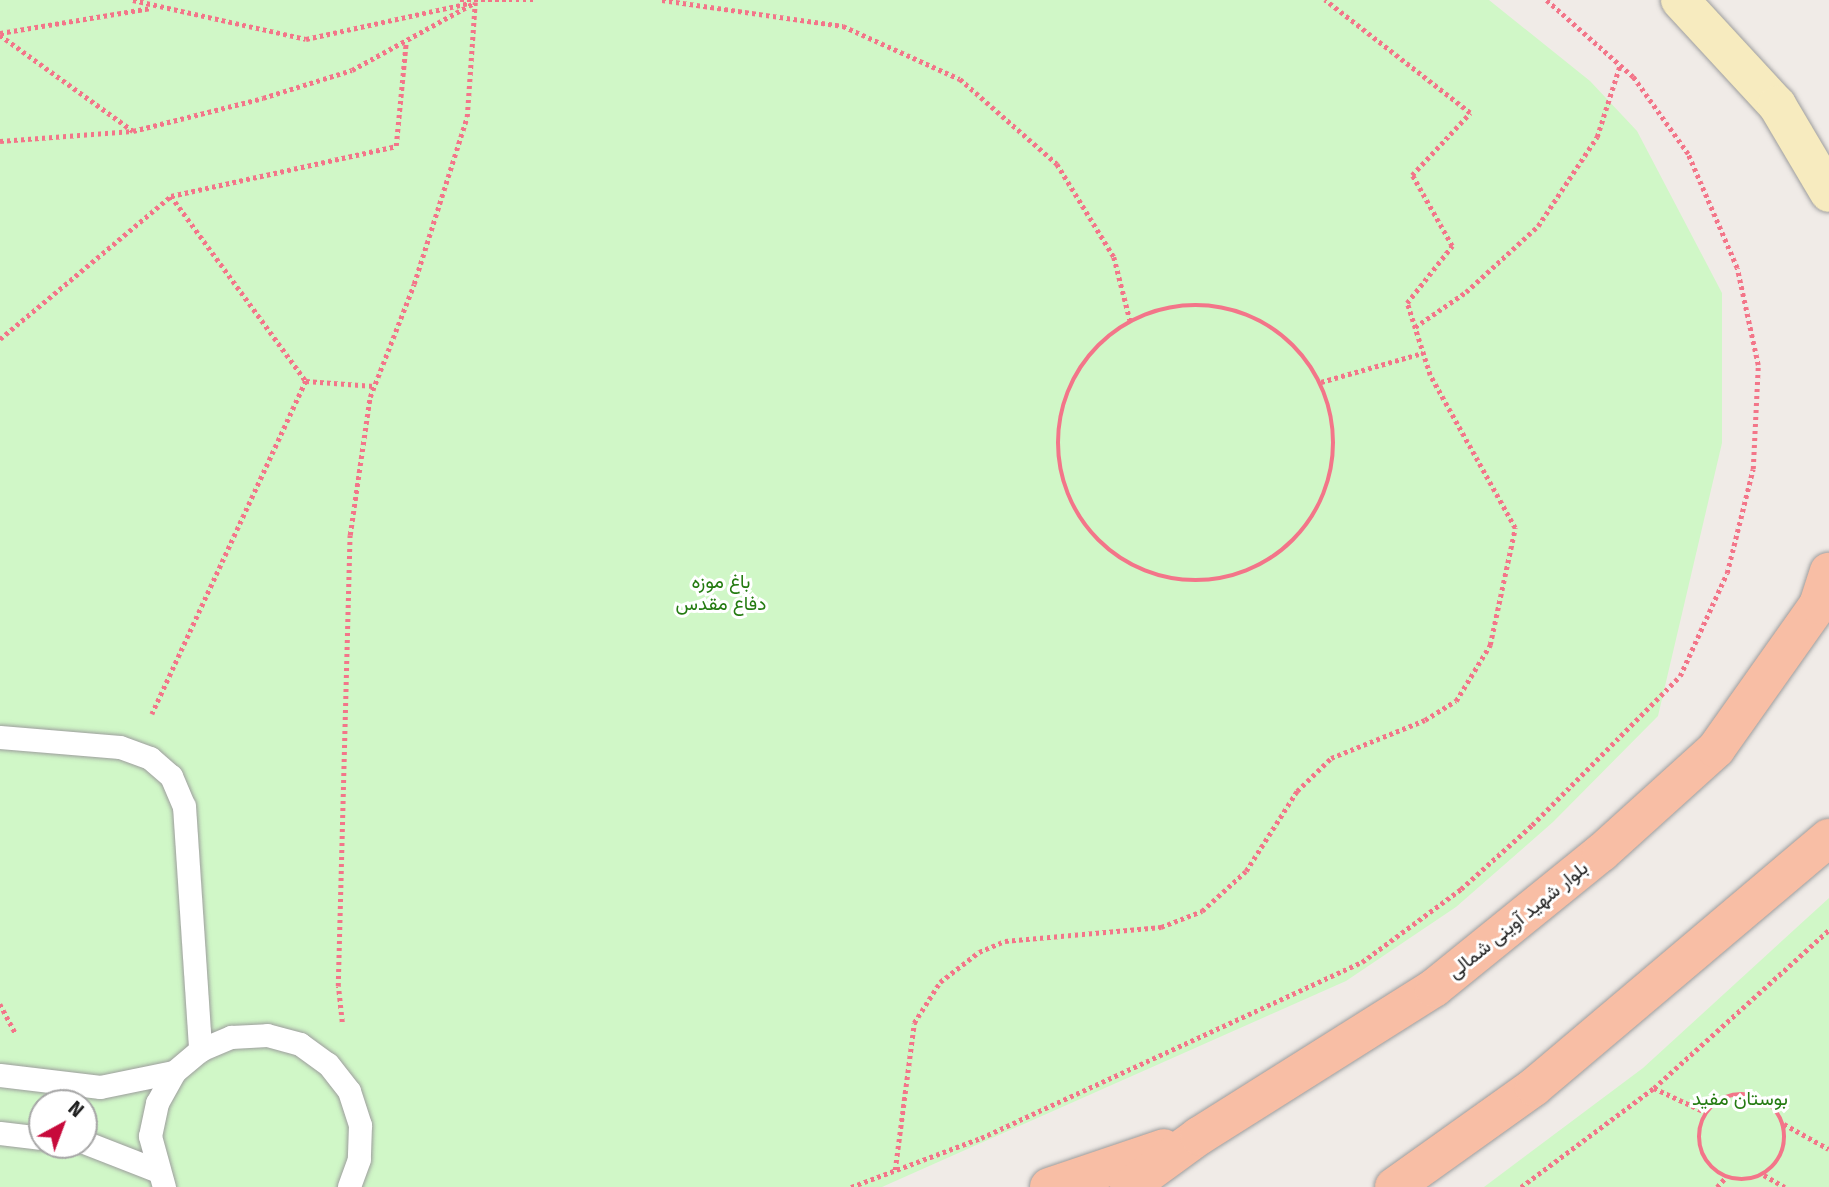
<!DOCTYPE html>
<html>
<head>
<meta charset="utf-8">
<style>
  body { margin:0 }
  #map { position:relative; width:1829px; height:1187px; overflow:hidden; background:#f0ebe7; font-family:"Fira Sans",Vazirmatn,sans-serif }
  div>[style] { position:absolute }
  .park>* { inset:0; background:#d0f7c7 }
  .path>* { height:4.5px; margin-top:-2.25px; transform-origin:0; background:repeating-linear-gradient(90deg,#f37589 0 3.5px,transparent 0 7px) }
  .path>.ring { margin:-2.25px; padding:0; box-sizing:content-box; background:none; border:4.5px solid #f37589; border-radius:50% }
  .roads { filter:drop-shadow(0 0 2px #9d9d9d) drop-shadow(0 0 2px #9d9d9d) }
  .lane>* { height:23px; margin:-11.5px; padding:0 11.5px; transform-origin:11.5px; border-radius:11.5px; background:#fff }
  .secondary>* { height:38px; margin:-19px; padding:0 19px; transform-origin:19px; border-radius:19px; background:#f7ebbf }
  .primary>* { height:38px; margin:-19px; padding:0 19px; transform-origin:19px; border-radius:19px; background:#f8bea5 }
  span { translate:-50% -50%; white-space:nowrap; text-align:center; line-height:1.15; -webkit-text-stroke:6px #fff; paint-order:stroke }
  .park-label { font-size:19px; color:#247b11 }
  .street-label { font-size:19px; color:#202020 }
  .north { position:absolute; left:28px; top:1089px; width:70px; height:70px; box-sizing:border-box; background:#fff; border:2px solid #a6a6a6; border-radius:50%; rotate:41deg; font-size:19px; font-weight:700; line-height:28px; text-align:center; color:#202020 }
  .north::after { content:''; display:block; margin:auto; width:24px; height:32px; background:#c70a3b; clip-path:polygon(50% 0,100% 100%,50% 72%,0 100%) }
</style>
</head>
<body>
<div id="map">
  <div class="park">
    <div style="clip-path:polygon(evenodd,0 0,1489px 0,1590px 81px,1637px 131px,1722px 293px,1722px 443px,1658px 716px,1553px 822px,1456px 907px,1346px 981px,882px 1187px,0 1187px,0 0,42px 1103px,84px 1103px,84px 1145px,42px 1145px,42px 1103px)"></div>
    <div style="clip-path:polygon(1829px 898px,1829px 1187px,1484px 1187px,1643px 1068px)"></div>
  </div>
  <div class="path">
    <div style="left:133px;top:0;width:177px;rotate:12.7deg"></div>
    <div style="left:306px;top:39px;width:168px;rotate:-12.4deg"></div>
    <div style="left:460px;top:0;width:75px"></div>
    <div style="left:662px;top:0;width:183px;rotate:8.2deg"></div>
    <div style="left:843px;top:26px;width:128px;rotate:24.4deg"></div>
    <div style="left:960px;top:79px;width:129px;rotate:41.2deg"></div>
    <div style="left:1057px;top:164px;width:109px;rotate:58.5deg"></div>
    <div style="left:1114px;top:257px;width:65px;rotate:75.7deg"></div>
    <div style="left:0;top:33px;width:153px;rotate:-9.4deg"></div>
    <div style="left:0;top:35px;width:164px;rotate:35.8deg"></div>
    <div style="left:0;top:141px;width:133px;rotate:-4.3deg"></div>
    <div style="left:133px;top:131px;width:134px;rotate:-14.2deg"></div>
    <div style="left:263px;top:98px;width:93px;rotate:-17.5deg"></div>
    <div style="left:352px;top:70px;width:139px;rotate:-28.8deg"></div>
    <div style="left:171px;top:196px;width:230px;rotate:-12.5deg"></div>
    <div style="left:396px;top:146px;width:104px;rotate:-84.5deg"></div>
    <div class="ring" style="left:1058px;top:305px;width:271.5px;height:271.5px"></div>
    <div style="left:1415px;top:327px;width:62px;rotate:-34.5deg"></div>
    <div style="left:1466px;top:292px;width:98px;rotate:-42.5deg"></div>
    <div style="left:1538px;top:226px;width:107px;rotate:-56.5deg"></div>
    <div style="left:1597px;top:137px;width:76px;rotate:-72.3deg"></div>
    <div style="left:0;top:339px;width:223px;rotate:-39.9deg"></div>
    <div style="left:171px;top:196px;width:229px;rotate:53.9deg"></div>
    <div style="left:306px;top:381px;width:367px;rotate:114.8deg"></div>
    <div style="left:306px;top:381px;width:68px;rotate:4.2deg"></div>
    <div style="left:1321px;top:382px;width:106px;rotate:-15.9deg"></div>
    <div style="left:0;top:1004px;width:34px;rotate:62deg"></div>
    <div style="left:342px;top:1022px;width:36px;rotate:-96deg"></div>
    <div style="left:338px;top:986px;width:451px;rotate:-88.5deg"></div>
    <div style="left:350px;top:535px;width:139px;rotate:-81.8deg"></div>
    <div style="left:370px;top:397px;width:121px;rotate:-68.7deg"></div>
    <div style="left:414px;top:284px;width:175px;rotate:-72.4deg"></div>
    <div style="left:467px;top:117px;width:115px;rotate:-86deg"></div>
    <div style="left:1654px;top:1088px;width:56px;rotate:25.2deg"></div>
    <div class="ring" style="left:1699px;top:1094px;width:81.5px;height:81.5px"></div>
    <div style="left:1784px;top:1124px;width:51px;rotate:29.1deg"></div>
    <div style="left:895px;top:1170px;width:148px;rotate:-82.6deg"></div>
    <div style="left:914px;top:1023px;width:49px;rotate:-57.6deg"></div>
    <div style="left:940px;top:982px;width:49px;rotate:-37.6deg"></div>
    <div style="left:979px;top:952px;width:28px;rotate:-23deg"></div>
    <div style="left:1005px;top:941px;width:157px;rotate:-5.1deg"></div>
    <div style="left:1161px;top:927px;width:44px;rotate:-21.3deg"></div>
    <div style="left:1202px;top:911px;width:59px;rotate:-42.3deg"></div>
    <div style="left:1246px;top:871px;width:95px;rotate:-57.5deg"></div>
    <div style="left:1297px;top:791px;width:47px;rotate:-44.1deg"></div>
    <div style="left:1331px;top:758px;width:101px;rotate:-22deg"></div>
    <div style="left:1425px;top:720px;width:36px;rotate:-32deg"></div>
    <div style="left:1456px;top:701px;width:66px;rotate:-58.7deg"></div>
    <div style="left:1490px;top:645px;width:120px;rotate:-77.9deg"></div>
    <div style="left:1515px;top:528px;width:175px;rotate:-119.1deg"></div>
    <div style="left:1430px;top:375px;width:76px;rotate:-107.7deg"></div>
    <div style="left:1407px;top:303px;width:73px;rotate:-51.7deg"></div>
    <div style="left:1452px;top:246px;width:81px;rotate:-119.4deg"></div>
    <div style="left:1412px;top:175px;width:85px;rotate:-46.9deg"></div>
    <div style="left:1470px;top:113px;width:184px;rotate:-142.1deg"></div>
    <div style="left:1764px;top:1175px;width:24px;rotate:30deg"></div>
    <div style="left:851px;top:1187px;width:139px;rotate:-20.7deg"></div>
    <div style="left:981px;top:1138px;width:420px;rotate:-24.8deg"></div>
    <div style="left:1362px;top:962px;width:123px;rotate:-36.4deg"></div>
    <div style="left:1461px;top:889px;width:96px;rotate:-42deg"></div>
    <div style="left:1532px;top:825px;width:210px;rotate:-45.2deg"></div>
    <div style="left:1680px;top:676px;width:113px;rotate:-65.5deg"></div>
    <div style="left:1727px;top:573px;width:107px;rotate:-76deg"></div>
    <div style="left:1753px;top:469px;width:104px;rotate:-87.2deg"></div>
    <div style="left:1758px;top:365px;width:99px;rotate:-102.2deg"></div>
    <div style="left:1737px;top:268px;width:124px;rotate:-113.3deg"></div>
    <div style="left:1688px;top:154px;width:95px;rotate:-125.5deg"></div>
    <div style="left:1633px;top:77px;width:116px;rotate:-138.5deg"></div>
    <div style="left:1521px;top:1187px;width:166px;rotate:-36.7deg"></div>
    <div style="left:1654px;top:1088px;width:236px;rotate:-42.1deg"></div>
    <div style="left:1717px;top:1187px;width:12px;rotate:-48deg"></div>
  </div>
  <div class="roads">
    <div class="lane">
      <div style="left:0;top:737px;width:120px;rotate:4.8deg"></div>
      <div style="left:120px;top:747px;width:32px;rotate:20deg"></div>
      <div style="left:150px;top:758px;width:28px;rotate:41deg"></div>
      <div style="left:171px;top:776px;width:33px;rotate:67deg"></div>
      <div style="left:184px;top:806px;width:245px;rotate:86.2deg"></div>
      <div style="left:0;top:1075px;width:101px;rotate:6.8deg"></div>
      <div style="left:100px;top:1087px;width:76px;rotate:-11.5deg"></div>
      <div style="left:0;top:1133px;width:42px;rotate:6.8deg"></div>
      <div style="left:84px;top:1142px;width:77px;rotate:21.3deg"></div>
      <div style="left:164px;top:1187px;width:53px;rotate:-105.4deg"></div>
      <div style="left:150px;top:1136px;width:34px;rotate:-78deg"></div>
      <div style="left:157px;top:1103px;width:35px;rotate:-61deg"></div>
      <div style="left:174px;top:1072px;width:34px;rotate:-40deg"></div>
      <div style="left:200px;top:1050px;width:34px;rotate:-23deg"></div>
      <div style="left:231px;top:1037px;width:36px;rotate:-3deg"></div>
      <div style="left:267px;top:1035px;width:34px;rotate:15deg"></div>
      <div style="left:300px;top:1044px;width:34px;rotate:36deg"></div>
      <div style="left:328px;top:1064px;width:34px;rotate:52deg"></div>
      <div style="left:349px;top:1091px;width:36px;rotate:72deg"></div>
      <div style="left:360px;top:1125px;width:34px;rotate:92deg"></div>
      <div style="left:359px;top:1159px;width:30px;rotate:110deg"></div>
    </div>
    <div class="secondary">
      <div style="left:1680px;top:0;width:143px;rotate:47.3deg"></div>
      <div style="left:1777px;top:105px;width:102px;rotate:59.4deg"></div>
    </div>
    <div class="primary">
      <div style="left:1049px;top:1187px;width:121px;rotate:-18.7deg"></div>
      <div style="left:1129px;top:1187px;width:87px;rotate:-36.1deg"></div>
      <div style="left:1199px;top:1136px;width:278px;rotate:-32.2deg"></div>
      <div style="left:1434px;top:988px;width:215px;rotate:-39deg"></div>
      <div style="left:1601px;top:853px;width:155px;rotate:-42.1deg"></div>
      <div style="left:1716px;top:749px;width:176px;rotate:-54.7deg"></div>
      <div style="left:1818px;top:605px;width:35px;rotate:-72deg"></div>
      <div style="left:1394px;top:1187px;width:172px;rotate:-35.5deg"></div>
      <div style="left:1534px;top:1087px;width:386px;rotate:-40.2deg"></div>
    </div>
  </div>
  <div class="park-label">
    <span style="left:721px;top:593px">باغ موزه<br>دفاع مقدس</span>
    <span style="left:1740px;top:1099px">بوستان مفید</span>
  </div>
  <div class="street-label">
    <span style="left:1518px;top:920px;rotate:-39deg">بلوار شهید آوینی شمالی</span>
  </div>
  <div class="north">N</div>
</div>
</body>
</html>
